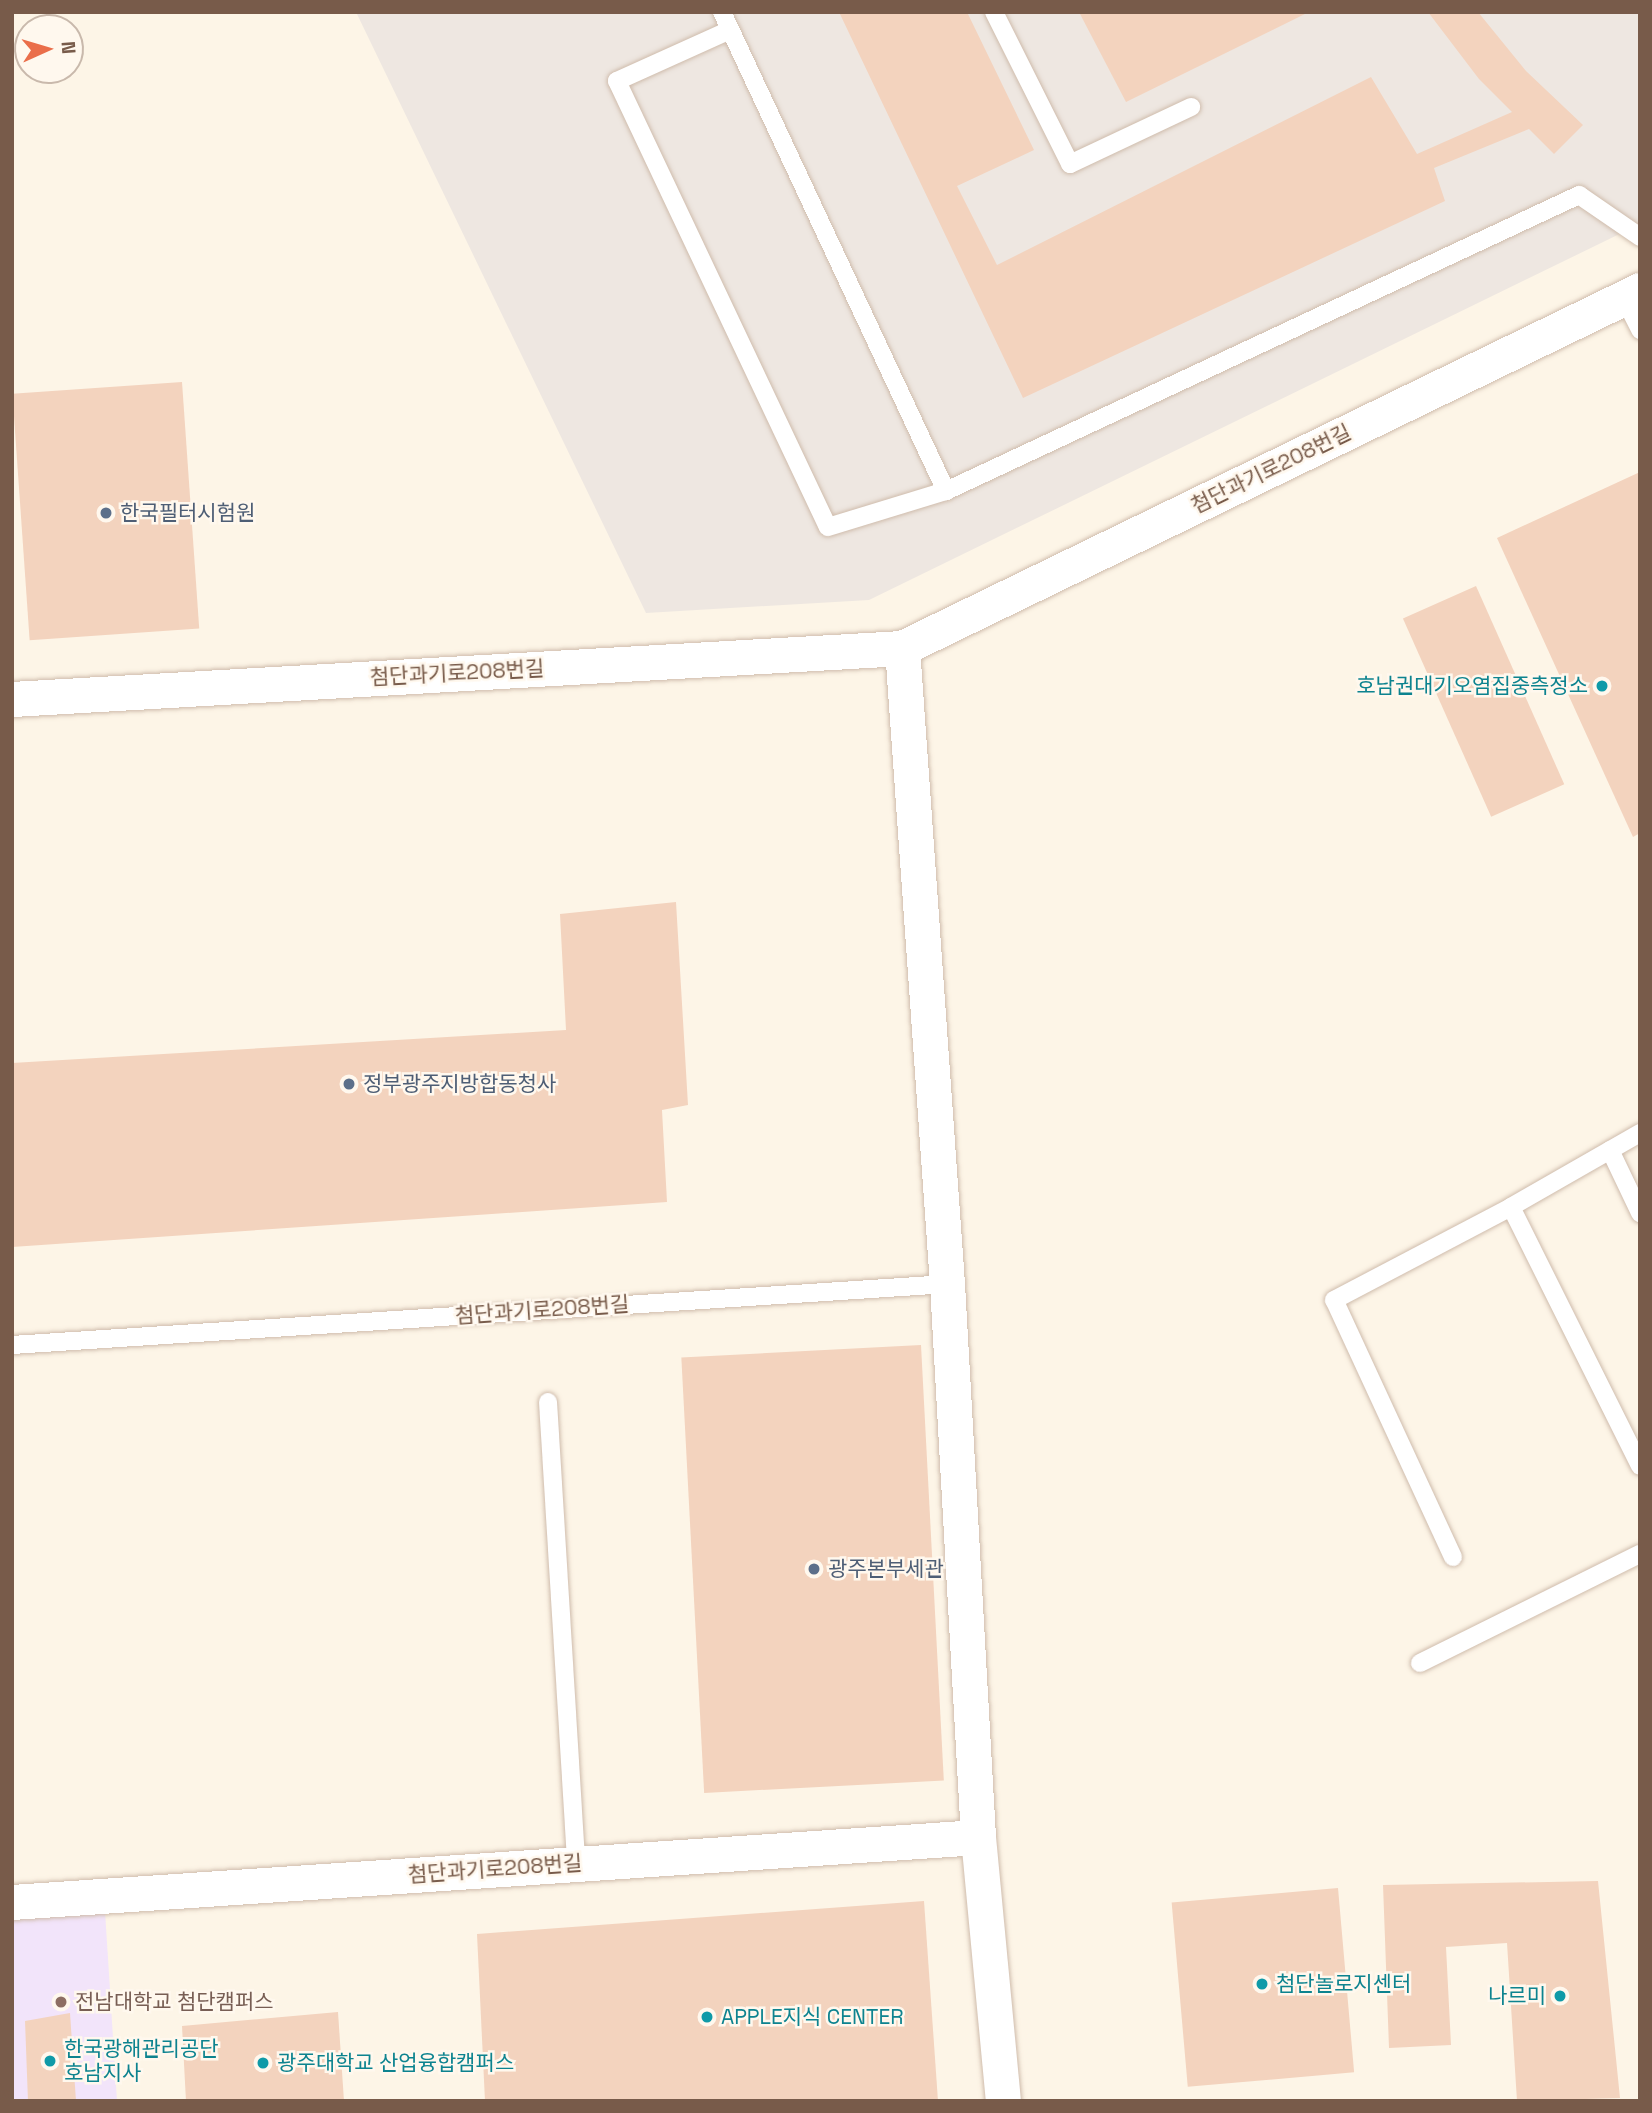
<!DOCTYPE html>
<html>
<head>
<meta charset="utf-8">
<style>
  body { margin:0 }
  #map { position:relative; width:1652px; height:2113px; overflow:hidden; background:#fdf5e7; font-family:"Space Grotesk","Noto Sans KR",sans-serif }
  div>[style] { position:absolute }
  .industrial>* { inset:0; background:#eee7e1 }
  .education>* { inset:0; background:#f2e4fa }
  .building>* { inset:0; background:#f3d3be; transform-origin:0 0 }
  .roads { filter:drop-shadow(0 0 2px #cfbcac) drop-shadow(0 0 2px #cfbcac) }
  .lane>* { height:18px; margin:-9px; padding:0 9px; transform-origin:9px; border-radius:9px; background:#fff }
  .street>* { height:35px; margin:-17.5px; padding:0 17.5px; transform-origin:17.5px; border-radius:17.5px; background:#fff }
  .dots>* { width:19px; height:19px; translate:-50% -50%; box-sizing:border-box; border:4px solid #fff8ee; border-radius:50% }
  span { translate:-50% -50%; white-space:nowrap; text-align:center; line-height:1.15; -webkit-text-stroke:5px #fff8ee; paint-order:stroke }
  .street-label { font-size:21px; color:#785b4a }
  .service-label { font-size:21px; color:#4e5e75 }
  .left { translate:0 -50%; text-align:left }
  .culture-label { font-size:21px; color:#0d838f }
  .right { translate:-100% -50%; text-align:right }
  .education-label { font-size:21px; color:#785e54 }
  .frame { position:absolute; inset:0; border:14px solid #785b4a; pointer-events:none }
  .north { position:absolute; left:14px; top:14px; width:70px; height:70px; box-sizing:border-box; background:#fff8ee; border:2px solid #c9b9ac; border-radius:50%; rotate:86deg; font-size:19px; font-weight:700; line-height:28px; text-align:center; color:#785b4a }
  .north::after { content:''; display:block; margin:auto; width:24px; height:32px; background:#ea6e4a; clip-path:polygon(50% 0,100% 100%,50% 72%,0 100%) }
</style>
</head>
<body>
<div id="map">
  <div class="industrial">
    <div style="clip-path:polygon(356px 12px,1640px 12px,1640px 224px,869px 600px,646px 613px)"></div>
  </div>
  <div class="education">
    <div style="clip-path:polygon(104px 1895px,117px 2101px,12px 2101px,12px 1902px)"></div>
  </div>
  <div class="building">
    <div style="clip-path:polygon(839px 12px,967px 12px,1034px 150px,957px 186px,997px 265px,1371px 77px,1417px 154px,1512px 112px,1479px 79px,1428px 12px,1478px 12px,1526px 71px,1583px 125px,1554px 154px,1529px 129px,1434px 168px,1445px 201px,1023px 398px)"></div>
    <div style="clip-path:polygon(1079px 12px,1309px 12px,1126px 102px)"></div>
    <div style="left:182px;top:382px;width:247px;height:170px;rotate:86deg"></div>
    <div style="clip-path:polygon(1640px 472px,1640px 833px,1633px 837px,1497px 538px)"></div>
    <div style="left:1476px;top:586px;width:217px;height:80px;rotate:66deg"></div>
    <div style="clip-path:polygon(676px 902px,688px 1105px,662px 1110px,667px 1202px,12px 1247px,12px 1063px,566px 1030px,560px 914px)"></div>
    <div style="left:921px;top:1345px;width:436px;height:240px;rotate:87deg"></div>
    <div style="clip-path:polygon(1598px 1881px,1620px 2098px,1517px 2101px,1507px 1943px,1446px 1947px,1451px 2045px,1389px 2048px,1383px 1885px)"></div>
    <div style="left:1338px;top:1888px;width:185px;height:167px;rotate:85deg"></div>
    <div style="clip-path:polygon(924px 1901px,938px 2101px,485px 2101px,477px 1934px)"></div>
    <div style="clip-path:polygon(338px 2012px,344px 2101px,186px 2101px,182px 2026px)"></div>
    <div style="clip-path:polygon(70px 2013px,76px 2101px,28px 2101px,25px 2021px)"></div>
  </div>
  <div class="roads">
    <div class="lane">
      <div style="left:722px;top:12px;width:529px;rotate:64.94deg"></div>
      <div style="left:946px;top:491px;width:699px;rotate:-25.06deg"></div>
      <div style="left:1579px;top:195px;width:74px;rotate:34.5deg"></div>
      <div style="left:994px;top:12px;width:170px;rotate:63.4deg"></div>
      <div style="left:1070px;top:164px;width:134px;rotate:-25.2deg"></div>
      <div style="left:730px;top:30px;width:124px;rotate:155.7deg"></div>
      <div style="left:617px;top:81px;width:493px;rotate:64.7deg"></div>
      <div style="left:828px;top:527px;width:123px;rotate:-17deg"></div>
      <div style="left:1624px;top:298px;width:36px;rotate:63deg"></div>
      <div style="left:1640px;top:1133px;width:149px;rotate:150.2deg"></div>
      <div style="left:1511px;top:1207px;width:289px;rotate:63.5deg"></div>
      <div style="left:1610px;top:1150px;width:70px;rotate:64.5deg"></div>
      <div style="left:12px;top:1345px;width:937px;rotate:-3.73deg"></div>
      <div style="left:548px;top:1402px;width:462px;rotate:86.5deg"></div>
      <div style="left:1453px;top:1557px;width:283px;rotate:-114.8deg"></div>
      <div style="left:1334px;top:1300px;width:200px;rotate:-27.7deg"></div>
      <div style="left:1420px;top:1663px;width:246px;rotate:-26.4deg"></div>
    </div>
    <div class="street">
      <div style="left:902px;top:648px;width:638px;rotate:85.95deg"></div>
      <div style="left:947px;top:1284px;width:554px;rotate:86.79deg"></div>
      <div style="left:978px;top:1837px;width:265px;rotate:84.6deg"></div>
      <div style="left:12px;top:699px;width:891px;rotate:-3.28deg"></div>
      <div style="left:902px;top:648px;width:820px;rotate:-25.88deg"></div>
      <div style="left:12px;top:1902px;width:968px;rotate:-3.85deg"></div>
    </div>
  </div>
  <div class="dots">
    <div style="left:106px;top:513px;background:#5c6f8a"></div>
    <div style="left:1602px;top:686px;background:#0f9aa8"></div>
    <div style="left:349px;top:1084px;background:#5c6f8a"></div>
    <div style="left:814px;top:1569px;background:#5c6f8a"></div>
    <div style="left:1262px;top:1984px;background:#0f9aa8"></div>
    <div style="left:1560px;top:1996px;background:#0f9aa8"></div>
    <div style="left:61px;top:2002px;background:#8d6e63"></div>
    <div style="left:707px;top:2017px;background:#0f9aa8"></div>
    <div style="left:50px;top:2061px;background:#0f9aa8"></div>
    <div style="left:263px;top:2063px;background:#0f9aa8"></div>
  </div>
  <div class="street-label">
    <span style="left:1271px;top:469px;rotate:-26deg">첨단과기로208번길</span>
    <span style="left:457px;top:673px;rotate:-3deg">첨단과기로208번길</span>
    <span style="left:542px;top:1310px;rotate:-4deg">첨단과기로208번길</span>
    <span style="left:495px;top:1869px;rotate:-4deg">첨단과기로208번길</span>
  </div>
  <div class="service-label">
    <span class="left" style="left:120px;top:513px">한국필터시험원</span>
    <span class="left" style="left:363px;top:1084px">정부광주지방합동청사</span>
    <span class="left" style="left:828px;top:1569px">광주본부세관</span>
  </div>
  <div class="culture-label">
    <span class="right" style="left:1588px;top:686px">호남권대기오염집중측정소</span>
    <span class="left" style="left:1276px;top:1984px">첨단놀로지센터</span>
    <span class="right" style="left:1546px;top:1996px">나르미</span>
    <span class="left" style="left:721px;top:2017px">APPLE지식 CENTER</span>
    <span class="left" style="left:64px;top:2061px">한국광해관리공단<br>호남지사</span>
    <span class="left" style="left:277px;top:2063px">광주대학교 산업융합캠퍼스</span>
  </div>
  <div class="education-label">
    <span class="left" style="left:75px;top:2002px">전남대학교 첨단캠퍼스</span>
  </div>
  <div class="frame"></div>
  <div class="north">N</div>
</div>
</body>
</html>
